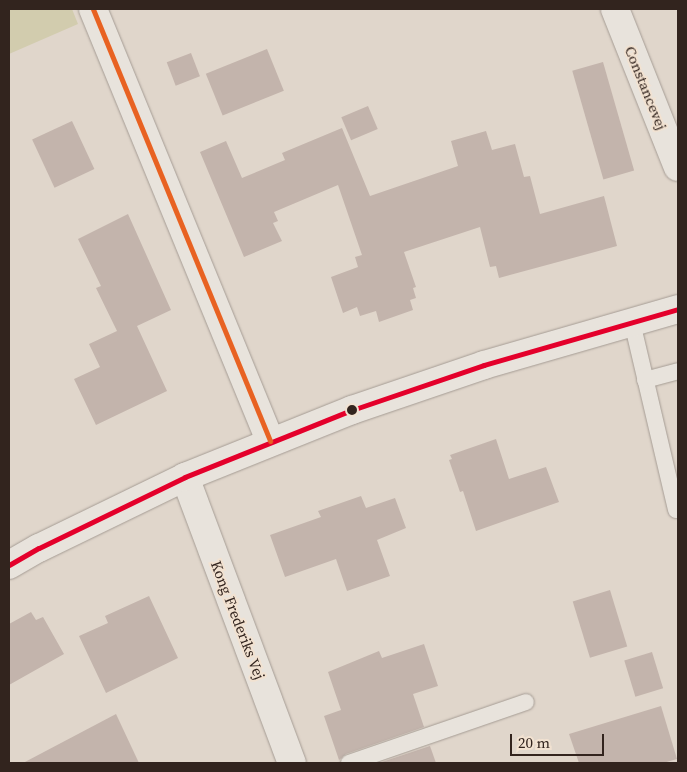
<!DOCTYPE html>
<html>
<head>
<meta charset="utf-8">
<style>
  body { margin:0 }
  #map { position:relative; width:687px; height:772px; overflow:hidden; background:#e0d6cb; font-family:"Source Serif 4",serif }
  div>[style] { position:absolute }
  .green>* { inset:0; background:#d2ccae }
  .building>* { inset:0; background:#c3b4ac; transform-origin:0 0 }
  .roads { filter:drop-shadow(0 0 1px #a59c94) drop-shadow(0 0 1px #a59c94) }
  .service>* { height:16px; margin:-8px; padding:0 8px; transform-origin:8px; border-radius:8px; background:#e8e3dc }
  .minor>* { height:28px; margin:-14px; padding:0 14px; transform-origin:14px; border-radius:14px; background:#e8e3dc }
  .tertiary>* { height:28px; margin:-14px; padding:0 14px; transform-origin:14px; border-radius:14px; background:#e8e3dc }
  .bus-1>* { height:5px; margin:-2.5px; padding:0 2.5px; transform-origin:2.5px; border-radius:2.5px; background:#e4002b }
  .bus-2>* { height:5px; margin:-2.5px; padding:0 2.5px; transform-origin:2.5px; border-radius:2.5px; background:#e86222 }
  .dots>* { width:14px; height:14px; translate:-50% -50%; box-sizing:border-box; border:2px solid #f2e2d1; border-radius:50% }
  span { translate:-50% -50%; white-space:nowrap; text-align:center; line-height:1.15; -webkit-text-stroke:4px #f2e2d1; paint-order:stroke }
  .street-label { font-size:15px; color:#32241e }
  .frame { position:absolute; inset:0; border:10px solid #32241e; pointer-events:none }
  .scale { position:absolute; left:510px; top:734px; width:94px; height:22px; box-sizing:border-box; border:2px solid #32241e; border-top:0; padding-left:6px; font-size:15px; line-height:18px; white-space:nowrap; color:#32241e; -webkit-text-stroke:4px #f2e2d1; paint-order:stroke }
</style>
</head>
<body>
<div id="map">
  <div class="green">
    <div style="clip-path:polygon(9px 9px,72px 9px,78px 24px,9px 54px)"></div>
  </div>
  <div class="building">
    <div style="left:267px;top:49px;width:45px;height:66px;rotate:68deg"></div>
    <div style="left:191px;top:53px;width:25px;height:26px;rotate:69deg"></div>
    <div style="left:603px;top:62px;width:113px;height:32px;rotate:74deg"></div>
    <div style="left:368px;top:106px;width:25px;height:29px;rotate:67deg"></div>
    <div style="left:72px;top:121px;width:53px;height:44px;rotate:65deg"></div>
    <div style="clip-path:polygon(342px 128px,370px 196px,458px 166px,451px 141px,486px 131px,492px 150px,515px 144px,524px 177px,530px 176px,540px 214px,604px 196px,617px 246px,499px 278px,496px 266px,490px 267px,480px 227px,404px 252px,416px 287px,413px 288px,416px 298px,410px 300px,413px 310px,379px 322px,376px 311px,360px 316px,357px 307px,343px 313px,331px 277px,358px 267px,355px 257px,362px 255px,338px 185px,274px 212px,278px 221px,273px 223px,282px 241px,244px 257px,200px 152px,226px 141px,242px 178px,285px 160px,282px 153px)"></div>
    <div style="clip-path:polygon(128px 214px,171px 310px,137px 326px,167px 391px,96px 425px,74px 379px,100px 367px,89px 344px,117px 331px,96px 288px,101px 286px,78px 239px)"></div>
    <div style="clip-path:polygon(496px 439px,509px 479px,546px 467px,559px 502px,476px 531px,463px 491px,460px 492px,449px 460px,452px 459px,450px 455px)"></div>
    <div style="clip-path:polygon(361px 496px,366px 508px,395px 498px,406px 528px,377px 540px,390px 576px,347px 591px,336px 559px,285px 577px,270px 535px,321px 517px,318px 511px)"></div>
    <div style="left:610px;top:590px;width:59px;height:39px;rotate:73deg"></div>
    <div style="clip-path:polygon(149px 596px,178px 658px,106px 693px,79px 636px,108px 623px,105px 616px)"></div>
    <div style="clip-path:polygon(31px 612px,36px 620px,43px 617px,64px 654px,9px 685px,9px 624px)"></div>
    <div style="clip-path:polygon(424px 644px,438px 686px,413px 694px,424px 727px,346px 754px,339px 760px,324px 716px,341px 710px,328px 672px,379px 651px,382px 658px)"></div>
    <div style="left:652px;top:652px;width:38px;height:29px;rotate:73deg"></div>
    <div style="clip-path:polygon(661px 706px,677px 759px,663px 763px,579px 763px,569px 734px)"></div>
    <div style="clip-path:polygon(116px 714px,139px 763px,23px 763px)"></div>
    <div style="clip-path:polygon(430px 746px,436px 763px,379px 763px)"></div>
  </div>
  <div class="roads">
    <div class="service">
      <div style="left:632px;top:322px;width:193px;rotate:76.8deg"></div>
      <div style="left:645px;top:380px;width:34px;rotate:-15deg"></div>
      <div style="left:349px;top:763px;width:187px;rotate:-19deg"></div>
    </div>
    <div class="minor">
      <div style="left:93px;top:9px;width:467px;rotate:67.7deg"></div>
      <div style="left:615px;top:9px;width:170px;rotate:68.3deg"></div>
      <div style="left:185px;top:477px;width:305px;rotate:69.5deg"></div>
    </div>
    <div class="tertiary">
      <div style="left:9px;top:565px;width:34px;rotate:-30deg"></div>
      <div style="left:39px;top:548px;width:162px;rotate:-25.9deg"></div>
      <div style="left:185px;top:477px;width:180px;rotate:-21.9deg"></div>
      <div style="left:352px;top:410px;width:139px;rotate:-18.8deg"></div>
      <div style="left:484px;top:365px;width:202px;rotate:-16.1deg"></div>
    </div>
  </div>
  <div class="bus-1">
    <div style="left:9px;top:565px;width:34px;rotate:-30deg"></div>
    <div style="left:39px;top:548px;width:162px;rotate:-25.9deg"></div>
    <div style="left:185px;top:477px;width:180px;rotate:-21.9deg"></div>
    <div style="left:352px;top:410px;width:139px;rotate:-18.8deg"></div>
    <div style="left:484px;top:365px;width:202px;rotate:-16.1deg"></div>
  </div>
  <div class="bus-2">
    <div style="left:93px;top:9px;width:467px;rotate:67.7deg"></div>
  </div>
  <div class="dots">
    <div style="left:352px;top:410px;background:#32241e"></div>
  </div>
  <div class="street-label">
    <span style="left:646px;top:88px;rotate:68deg">Constancevej</span>
    <span style="left:238px;top:620px;rotate:69deg">Kong Frederiks Vej</span>
  </div>
  <div class="frame"></div>
  <div class="scale">20 m</div>
</div>
</body>
</html>
